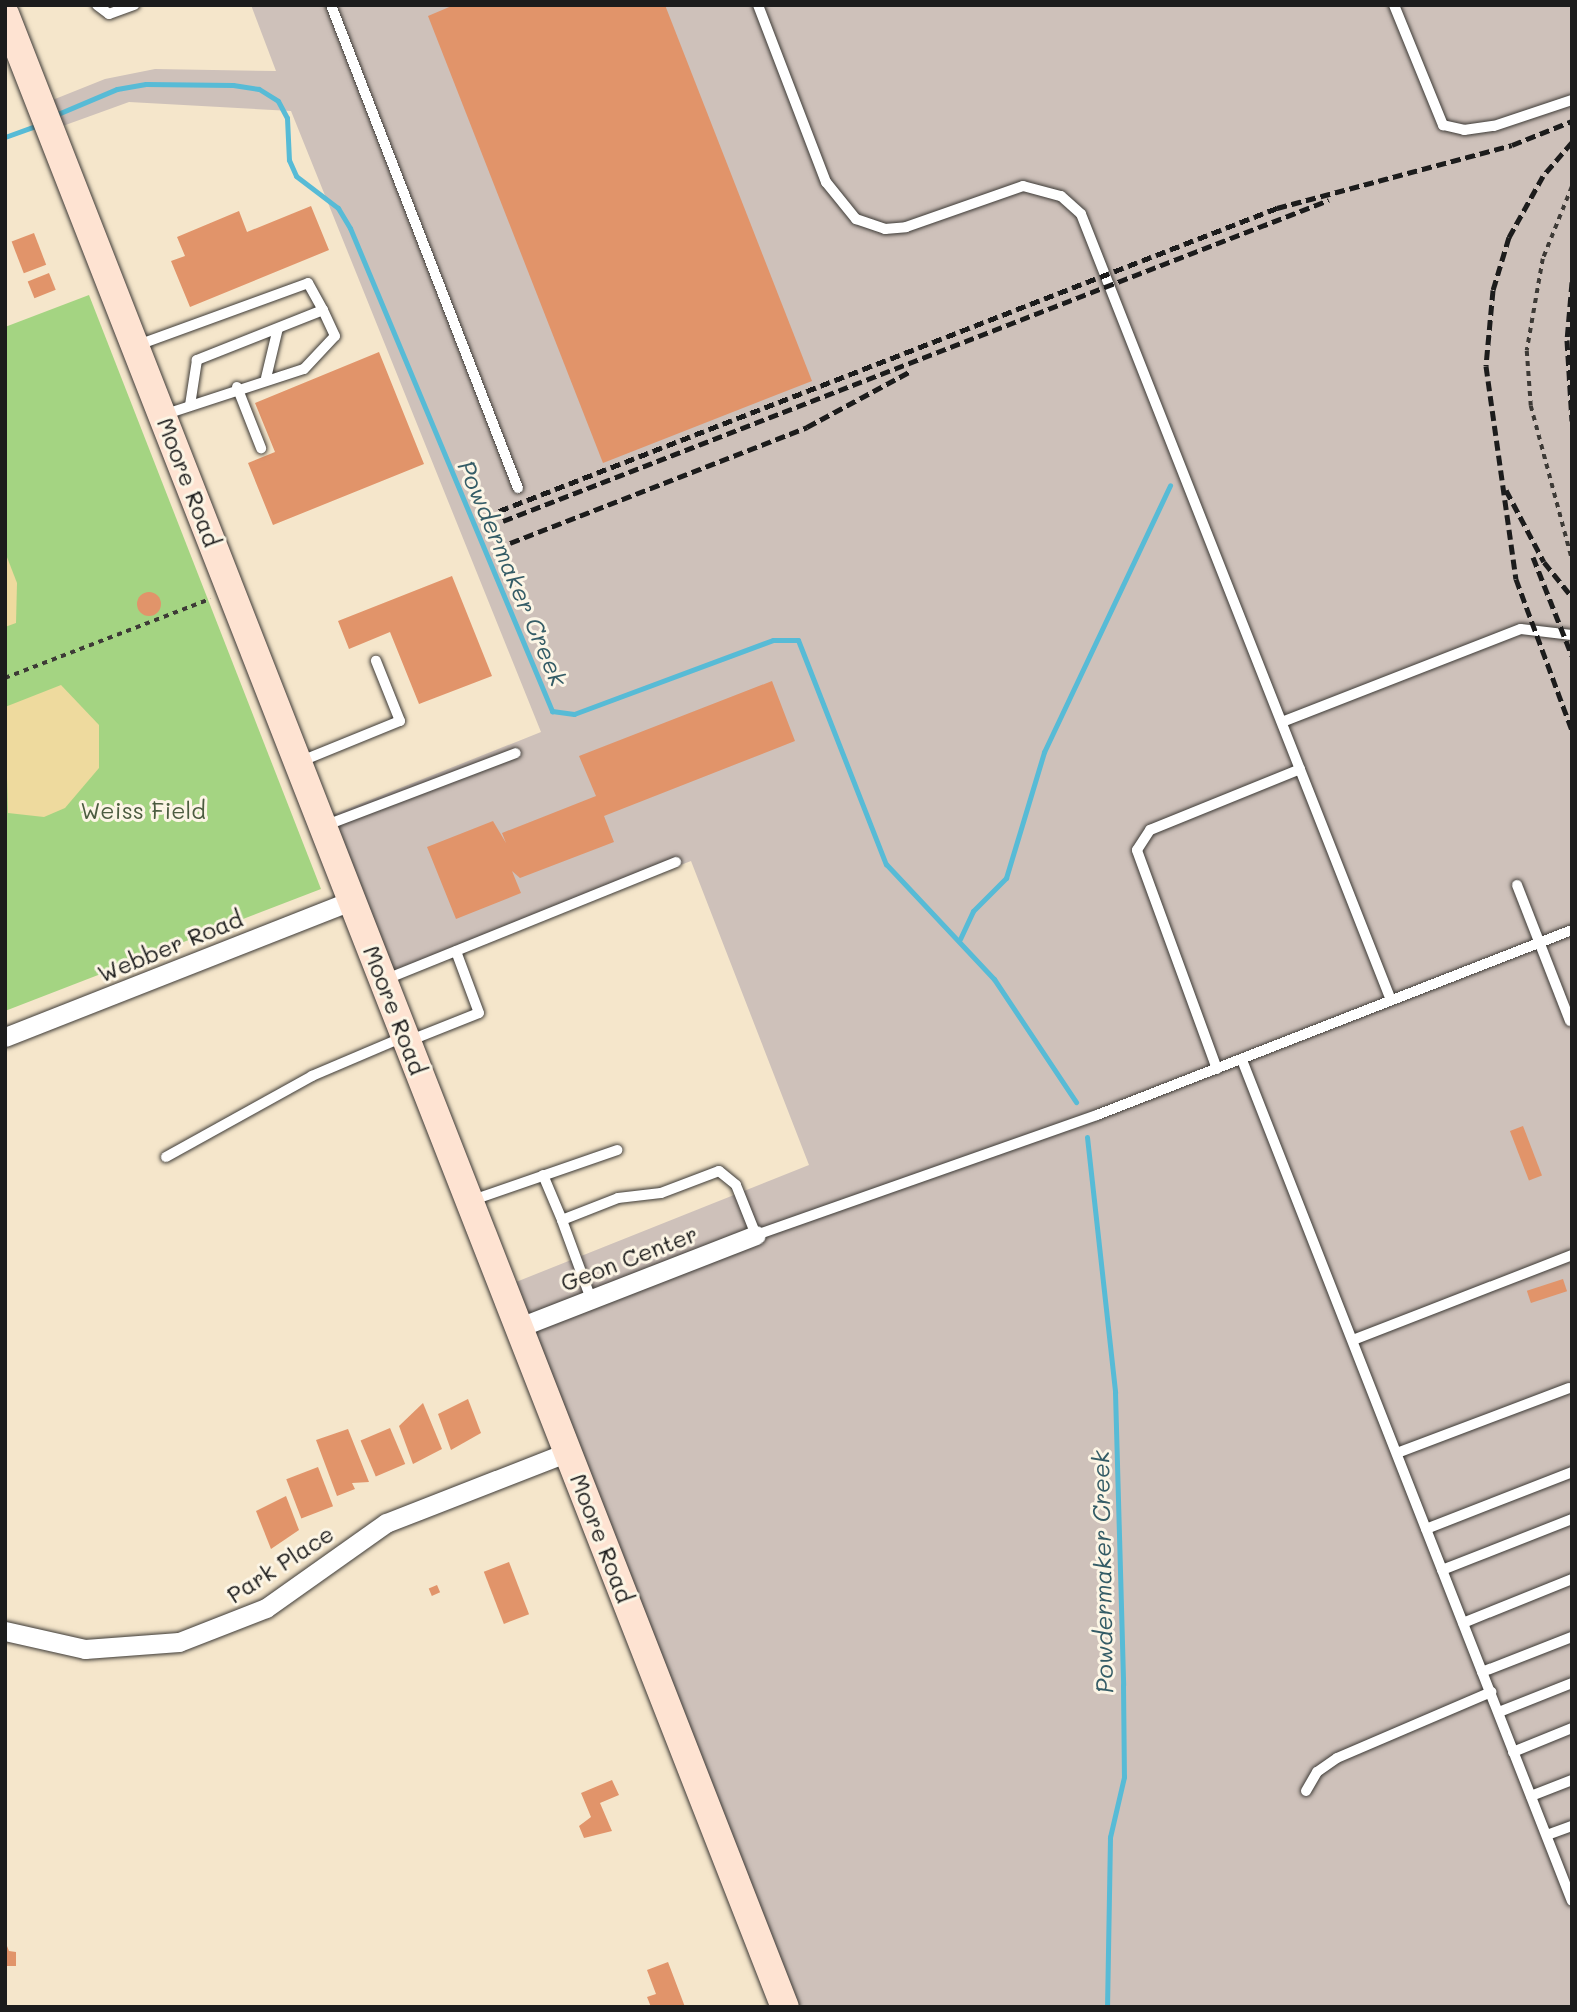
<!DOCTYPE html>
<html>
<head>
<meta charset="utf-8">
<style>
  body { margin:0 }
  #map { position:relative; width:1577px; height:2012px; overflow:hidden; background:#f5e6cb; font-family:Mali,sans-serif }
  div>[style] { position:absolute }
  .industrial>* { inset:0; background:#cec1ba }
  .green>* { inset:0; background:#a4d482 }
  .sand>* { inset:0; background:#eeda9e }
  .stream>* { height:5px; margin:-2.5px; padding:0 2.5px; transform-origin:2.5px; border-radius:2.5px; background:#57bbd6 }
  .building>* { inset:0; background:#e1946a; transform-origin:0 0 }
  .round { border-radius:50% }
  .path>* { height:3.5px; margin-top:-1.75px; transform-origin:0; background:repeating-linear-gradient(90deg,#3d3a36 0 5px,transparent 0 10px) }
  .roads { filter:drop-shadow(0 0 2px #3d3a36) drop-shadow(0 0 2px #3d3a36) }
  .lane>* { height:10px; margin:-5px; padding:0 5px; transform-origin:5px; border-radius:5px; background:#fff }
  .street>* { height:19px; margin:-9.5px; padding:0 9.5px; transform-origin:9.5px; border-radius:9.5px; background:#fff }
  .secondary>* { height:28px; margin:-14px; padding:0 14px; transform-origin:14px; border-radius:14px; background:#fee3d2 }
  .rail>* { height:5px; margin-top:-2.5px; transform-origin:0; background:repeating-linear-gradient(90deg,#1c1c1c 0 10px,transparent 0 15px) }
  span { translate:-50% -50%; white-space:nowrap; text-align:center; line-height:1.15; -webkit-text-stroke:6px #fcf5e5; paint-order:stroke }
  .street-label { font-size:23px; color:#1c1c1c }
  .park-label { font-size:23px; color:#4c5c40 }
  .water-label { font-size:24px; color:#345c66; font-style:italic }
  .frame { position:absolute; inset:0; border:7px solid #1c1c1c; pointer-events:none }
</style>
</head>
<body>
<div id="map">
  <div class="industrial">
    <div style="clip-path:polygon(251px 5px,1572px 5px,1572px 2007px,797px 2007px,516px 1282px,809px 1165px,691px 861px,392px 977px,330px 816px,541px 732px,291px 111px,129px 102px,60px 127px,50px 101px,105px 79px,155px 69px,276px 71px)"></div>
  </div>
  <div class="green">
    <div style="clip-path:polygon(89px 295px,321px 889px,5px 1011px,5px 327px)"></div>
  </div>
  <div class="sand">
    <div style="clip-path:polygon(5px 552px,17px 583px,16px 623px,5px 627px)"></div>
    <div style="clip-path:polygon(61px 685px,99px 725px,99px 768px,65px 808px,44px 817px,8px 813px,5px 707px)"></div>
  </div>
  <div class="stream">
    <div style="left:53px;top:116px;width:69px;rotate:-22.9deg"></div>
    <div style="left:117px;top:89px;width:29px;rotate:-10deg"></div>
    <div style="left:146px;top:84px;width:87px;rotate:0.7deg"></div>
    <div style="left:233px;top:85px;width:26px;rotate:9deg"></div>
    <div style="left:259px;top:89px;width:22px;rotate:32deg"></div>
    <div style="left:278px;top:101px;width:19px;rotate:62deg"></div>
    <div style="left:287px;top:118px;width:42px;rotate:87.3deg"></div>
    <div style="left:289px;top:160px;width:17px;rotate:66deg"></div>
    <div style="left:296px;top:176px;width:53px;rotate:37.3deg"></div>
    <div style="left:338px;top:208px;width:23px;rotate:59deg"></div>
    <div style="left:350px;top:228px;width:524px;rotate:67.3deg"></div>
    <div style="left:552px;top:711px;width:22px;rotate:8deg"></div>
    <div style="left:574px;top:714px;width:212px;rotate:-20.4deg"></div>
    <div style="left:773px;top:640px;width:25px"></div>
    <div style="left:798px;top:640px;width:241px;rotate:68.6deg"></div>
    <div style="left:886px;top:864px;width:158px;rotate:46.8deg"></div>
    <div style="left:994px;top:979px;width:148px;rotate:56.3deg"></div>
    <div style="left:5px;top:137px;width:35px;rotate:-20deg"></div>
    <div style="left:960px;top:939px;width:31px;rotate:-65deg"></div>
    <div style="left:973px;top:911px;width:47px;rotate:-45deg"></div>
    <div style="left:1006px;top:878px;width:132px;rotate:-73.2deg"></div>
    <div style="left:1044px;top:752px;width:295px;rotate:-64.7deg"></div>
    <div style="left:1087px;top:1137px;width:257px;rotate:83.7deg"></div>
    <div style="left:1115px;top:1392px;width:293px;rotate:88.4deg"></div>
    <div style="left:1123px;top:1685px;width:92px;rotate:89.4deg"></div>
    <div style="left:1124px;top:1777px;width:62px;rotate:103.1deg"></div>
    <div style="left:1110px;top:1837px;width:170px;rotate:91deg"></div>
  </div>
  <div class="building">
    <div style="clip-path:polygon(454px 5px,665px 5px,812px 381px,603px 463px,428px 16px)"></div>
    <div style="clip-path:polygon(311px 206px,329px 250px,190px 307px,171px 261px,185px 256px,177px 237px,239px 211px,247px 232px)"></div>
    <div style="left:34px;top:233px;width:34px;height:24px;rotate:69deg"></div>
    <div style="left:49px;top:273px;width:18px;height:23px;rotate:68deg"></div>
    <div style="clip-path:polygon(379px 352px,424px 464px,273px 525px,248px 463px,275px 452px,255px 403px)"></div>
    <div style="clip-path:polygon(452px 576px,492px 676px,419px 704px,390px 632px,349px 649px,338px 621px)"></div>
    <div class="round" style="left:137px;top:592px;width:24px;height:24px"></div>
    <div style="clip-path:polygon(772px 681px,795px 741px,604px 816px,614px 842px,520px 878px,512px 871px,521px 893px,456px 919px,427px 847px,493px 821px,506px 843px,502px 833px,596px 796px,579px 756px)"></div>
    <div style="left:1523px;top:1126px;width:53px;height:14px;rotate:69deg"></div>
    <div style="left:1563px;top:1279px;width:13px;height:38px;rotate:72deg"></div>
    <div style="clip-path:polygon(468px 1399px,481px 1433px,451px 1450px,438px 1414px)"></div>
    <div style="clip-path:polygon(423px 1403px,442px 1449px,413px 1464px,399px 1426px)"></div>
    <div style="left:390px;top:1428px;width:39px;height:32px;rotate:67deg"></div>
    <div style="clip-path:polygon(348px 1429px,369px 1482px,352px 1483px,355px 1489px,337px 1496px,316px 1440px)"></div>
    <div style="left:318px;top:1467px;width:42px;height:34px;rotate:69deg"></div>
    <div style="clip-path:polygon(286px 1496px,299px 1530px,271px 1549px,256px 1511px)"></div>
    <div style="left:509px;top:1562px;width:56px;height:27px;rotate:69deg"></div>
    <div style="left:437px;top:1585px;width:8px;height:9px;rotate:67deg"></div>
    <div style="clip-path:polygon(612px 1780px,619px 1795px,600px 1803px,612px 1831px,584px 1838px,579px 1826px,591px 1817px,581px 1793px)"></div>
    <div style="clip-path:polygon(5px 1941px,9px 1951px,16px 1952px,16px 1966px,5px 1966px)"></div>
    <div style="clip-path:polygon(668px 1962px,685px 2007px,651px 2007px,647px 1997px,656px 1994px,647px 1970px)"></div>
  </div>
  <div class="path">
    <div style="left:1572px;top:187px;width:78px;rotate:111.9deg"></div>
    <div style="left:1543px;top:259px;width:93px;rotate:99.9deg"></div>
    <div style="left:1527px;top:351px;width:55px;rotate:85.8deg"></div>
    <div style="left:1531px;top:406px;width:158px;rotate:75deg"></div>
    <div style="left:5px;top:678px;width:220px;rotate:-21.1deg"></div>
  </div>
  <div class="roads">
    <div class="lane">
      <div style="left:97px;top:5px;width:15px;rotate:37deg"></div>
      <div style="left:109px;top:14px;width:27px;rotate:-20deg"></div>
      <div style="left:331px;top:5px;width:518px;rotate:68.84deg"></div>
      <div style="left:758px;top:5px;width:190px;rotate:69deg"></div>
      <div style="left:826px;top:182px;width:48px;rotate:51deg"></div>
      <div style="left:856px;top:219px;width:31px;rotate:19deg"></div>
      <div style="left:885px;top:229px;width:21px;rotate:-5deg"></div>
      <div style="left:906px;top:227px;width:124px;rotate:-19.3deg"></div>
      <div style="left:1023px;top:186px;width:39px;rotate:15deg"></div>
      <div style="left:1061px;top:196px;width:27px;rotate:42deg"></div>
      <div style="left:1081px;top:214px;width:845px;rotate:68.48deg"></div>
      <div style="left:1394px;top:5px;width:130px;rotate:67.8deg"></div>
      <div style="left:1443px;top:125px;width:22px;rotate:13deg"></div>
      <div style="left:1464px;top:130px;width:30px;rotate:-8deg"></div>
      <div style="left:1494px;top:126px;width:82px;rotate:-18.4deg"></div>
      <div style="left:138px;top:345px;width:181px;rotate:-20deg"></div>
      <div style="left:308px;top:283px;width:31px;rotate:61deg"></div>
      <div style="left:266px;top:378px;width:51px;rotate:-76.5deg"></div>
      <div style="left:237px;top:387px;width:66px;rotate:68.5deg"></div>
      <div style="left:163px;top:415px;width:148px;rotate:-18.1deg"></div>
      <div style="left:304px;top:369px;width:45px;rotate:-46.8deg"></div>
      <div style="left:335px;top:336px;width:29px;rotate:-115deg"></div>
      <div style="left:323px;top:310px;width:136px;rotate:158.4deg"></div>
      <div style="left:197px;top:360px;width:46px;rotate:98.8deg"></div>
      <div style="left:1282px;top:722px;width:256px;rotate:-21.3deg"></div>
      <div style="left:1521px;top:629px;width:51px;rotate:6.7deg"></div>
      <div style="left:299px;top:762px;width:109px;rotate:-22.1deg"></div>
      <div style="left:400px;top:721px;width:65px;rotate:-111.8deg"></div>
      <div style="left:324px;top:826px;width:205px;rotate:-20.8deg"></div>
      <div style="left:1517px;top:885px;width:146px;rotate:68.7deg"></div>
      <div style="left:384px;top:980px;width:315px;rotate:-22deg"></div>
      <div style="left:411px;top:1040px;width:73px;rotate:-21.7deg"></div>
      <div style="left:479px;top:1013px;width:66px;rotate:-110.4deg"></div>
      <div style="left:1242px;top:1060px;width:903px;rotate:68.58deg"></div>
      <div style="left:1217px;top:1069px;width:233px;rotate:-110.1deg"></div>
      <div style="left:1137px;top:850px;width:24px;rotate:-57deg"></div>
      <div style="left:1150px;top:830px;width:162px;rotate:-22.1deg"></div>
      <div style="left:166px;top:1157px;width:167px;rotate:-29deg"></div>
      <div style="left:312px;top:1076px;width:97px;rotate:-23.1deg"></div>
      <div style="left:543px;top:1175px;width:49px;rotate:67.1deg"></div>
      <div style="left:470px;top:1201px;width:156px;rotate:-19.1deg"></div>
      <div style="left:591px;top:1299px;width:84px;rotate:-110.2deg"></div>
      <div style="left:562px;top:1220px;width:60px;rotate:-21.4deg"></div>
      <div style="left:618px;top:1198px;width:43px;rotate:-6.6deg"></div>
      <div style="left:661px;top:1193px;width:62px;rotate:-20.8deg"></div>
      <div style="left:719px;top:1171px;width:22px;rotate:39deg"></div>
      <div style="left:736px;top:1185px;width:54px;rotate:68.2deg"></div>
      <div style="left:756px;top:1235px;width:361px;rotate:-19.4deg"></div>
      <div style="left:1097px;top:1115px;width:510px;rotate:-21.28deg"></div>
      <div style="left:1353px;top:1340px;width:235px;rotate:-21.2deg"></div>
      <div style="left:1397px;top:1453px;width:184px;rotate:-20.7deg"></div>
      <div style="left:1426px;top:1529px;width:157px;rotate:-21.3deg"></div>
      <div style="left:1442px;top:1570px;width:140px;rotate:-21.4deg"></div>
      <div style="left:1463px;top:1623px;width:118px;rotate:-22deg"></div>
      <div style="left:1482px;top:1672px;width:97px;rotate:-21.3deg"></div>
      <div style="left:1499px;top:1712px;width:79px;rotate:-21.7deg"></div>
      <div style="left:1513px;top:1752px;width:64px;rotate:-22.1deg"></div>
      <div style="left:1306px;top:1791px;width:22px;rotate:-60deg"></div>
      <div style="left:1317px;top:1772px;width:24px;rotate:-35deg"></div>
      <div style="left:1337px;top:1758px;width:168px;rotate:-23.2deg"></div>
      <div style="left:1531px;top:1796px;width:44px;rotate:-21.3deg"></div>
      <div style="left:1547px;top:1835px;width:27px;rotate:-20deg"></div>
    </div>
    <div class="street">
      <div style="left:5px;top:1037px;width:373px;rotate:-21.5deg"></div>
      <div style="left:520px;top:1327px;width:253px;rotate:-21.3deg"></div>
      <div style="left:5px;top:1631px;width:82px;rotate:12.7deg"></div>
      <div style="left:85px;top:1649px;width:94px;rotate:-4.3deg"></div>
      <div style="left:179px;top:1642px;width:93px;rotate:-21.3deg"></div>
      <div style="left:266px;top:1608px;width:147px;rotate:-35.3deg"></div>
      <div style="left:386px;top:1523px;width:195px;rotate:-21.3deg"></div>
    </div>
    <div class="secondary">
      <div style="left:5px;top:14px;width:2140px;rotate:68.63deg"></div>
    </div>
  </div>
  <div class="rail">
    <div style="left:1572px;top:142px;width:45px;rotate:130.5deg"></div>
    <div style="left:1543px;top:176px;width:70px;rotate:119.1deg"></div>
    <div style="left:1509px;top:237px;width:55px;rotate:106.8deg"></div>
    <div style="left:1493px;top:290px;width:76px;rotate:95.3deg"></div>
    <div style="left:1486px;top:366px;width:215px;rotate:82deg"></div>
    <div style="left:1516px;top:579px;width:161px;rotate:69.7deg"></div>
    <div style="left:1572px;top:282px;width:58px;rotate:94.9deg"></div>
    <div style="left:1567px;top:340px;width:81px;rotate:86.5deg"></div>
    <div style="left:1506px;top:490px;width:81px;rotate:62.2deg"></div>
    <div style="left:1544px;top:562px;width:45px;rotate:51.3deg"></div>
    <div style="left:499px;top:511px;width:835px;rotate:-21.28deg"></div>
    <div style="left:1277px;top:208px;width:243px;rotate:-15deg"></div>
    <div style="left:1512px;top:145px;width:65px;rotate:-21.8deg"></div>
    <div style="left:503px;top:521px;width:886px;rotate:-21.24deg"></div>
    <div style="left:510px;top:543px;width:319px;rotate:-21.3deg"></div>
    <div style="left:807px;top:427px;width:118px;rotate:-28.3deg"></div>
    <div style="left:1533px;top:557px;width:106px;rotate:68.5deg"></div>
  </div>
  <div class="street-label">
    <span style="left:189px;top:482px;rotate:69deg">Moore Road</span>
    <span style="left:170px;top:946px;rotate:-22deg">Webber Road</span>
    <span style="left:395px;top:1010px;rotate:69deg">Moore Road</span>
    <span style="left:629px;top:1258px;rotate:-21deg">Geon Center</span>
    <span style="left:602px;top:1538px;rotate:69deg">Moore Road</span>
    <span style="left:280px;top:1564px;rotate:-33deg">Park Place</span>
  </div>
  <div class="park-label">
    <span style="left:143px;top:810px">Weiss Field</span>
  </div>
  <div class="water-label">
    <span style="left:513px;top:573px;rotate:67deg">Powdermaker Creek</span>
    <span style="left:1102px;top:1572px;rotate:-91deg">Powdermaker Creek</span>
  </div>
  <div class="frame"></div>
</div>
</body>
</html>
